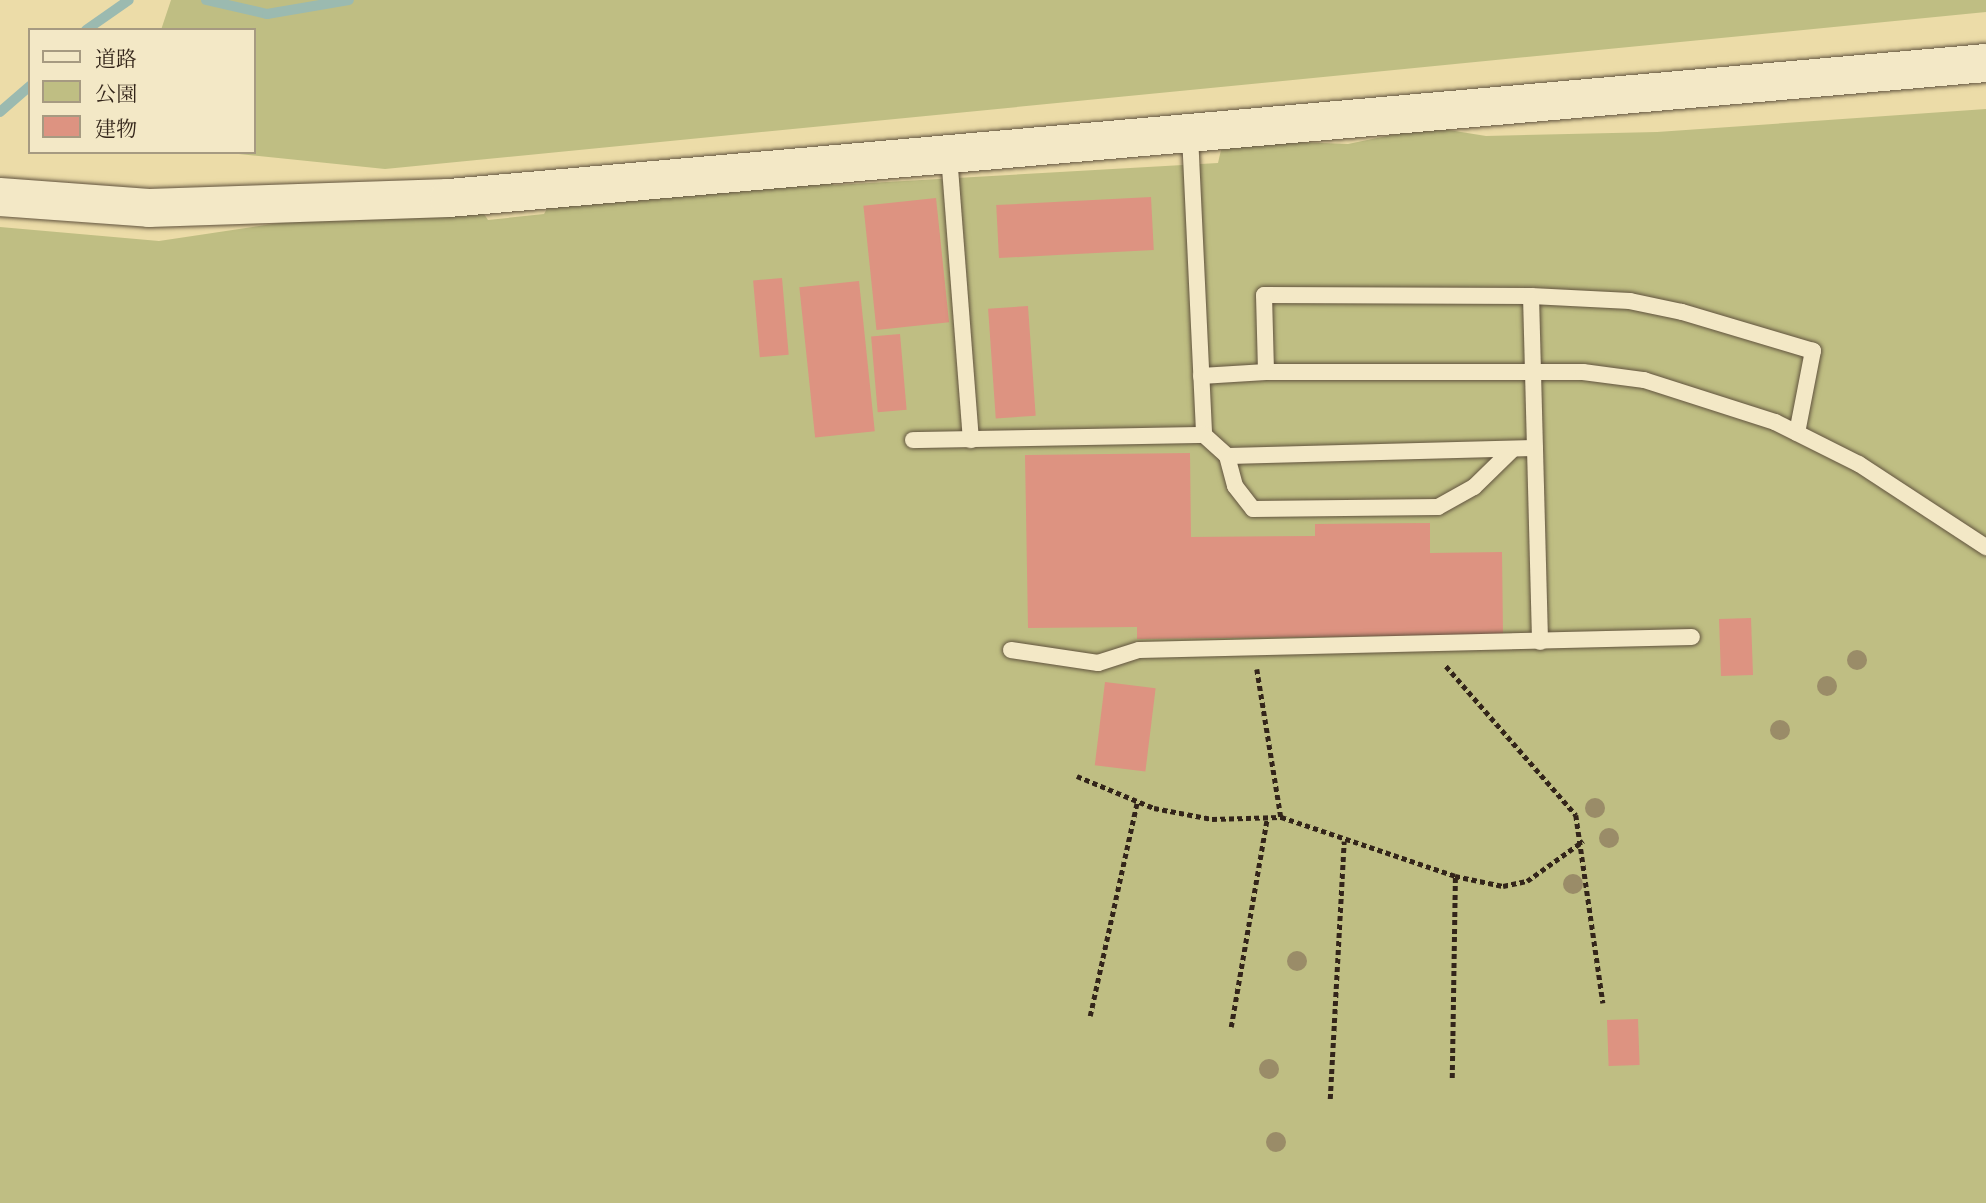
<!DOCTYPE html>
<html>
<head>
<meta charset="utf-8">
<style>
  body { margin:0 }
  #map { position:relative; width:1986px; height:1203px; overflow:hidden; background:#ecdca8; font-family:"EB Garamond","Noto Serif JP",serif }
  div>[style] { position:absolute }
  .green>* { inset:0; background:#bfbe83 }
  .stream>* { height:10px; margin:-5px; padding:0 5px; transform-origin:5px; border-radius:5px; background:#9bbab0 }
  .building>* { inset:0; background:#dd9381; transform-origin:0 0 }
  .path>* { height:4.5px; margin-top:-2.25px; transform-origin:0; background:repeating-linear-gradient(90deg,#33251a 0 5px,transparent 0 8.5px) }
  .roads { filter:drop-shadow(0 0 2px #61533e) drop-shadow(0 0 2px #61533e) }
  .lane>* { height:16px; margin:-8px; padding:0 8px; transform-origin:8px; border-radius:8px; background:#f3e8c6 }
  .secondary>* { height:38px; margin:-19px; padding:0 19px; transform-origin:19px; border-radius:19px; background:#f3e8c6 }
  .trees>* { width:20px; height:20px; margin:-10px; border-radius:50%; background:#9a8c68 }
  span { translate:-50% -50%; white-space:nowrap; text-align:center; line-height:1.15; -webkit-text-stroke:7px #f3e8c6; paint-order:stroke }
  .legend { position:absolute; left:28px; top:28px; width:228px; height:126px; box-sizing:border-box; background:#f3e8c6; border:2px solid #a69a81; margin:0; padding:9px 12px; list-style:none; font-size:21px; color:#33251a }
  .legend li { display:flex; align-items:center; gap:14px; height:35px }
  .legend b { width:35px; border:2px solid #a69a81 }
</style>
</head>
<body>
<div id="map">
  <div class="green">
    <div style="clip-path:polygon(171px 0,1986px 0,1986px 12px,385px 169px,219px 152px,254px 152px,254px 30px,161px 30px)"></div>
    <div style="clip-path:polygon(1986px 109px,1986px 1203px,0 1203px,0 227px,159px 241px,358px 211px,480px 208px,488px 220px,544px 214px,549px 205px,824px 178px,834px 185px,1218px 163px,1221px 150px,1242px 140px,1348px 144px,1430px 127px,1486px 136px,1657px 132px)"></div>
  </div>
  <div class="stream">
    <div style="left:206px;top:0;width:63px;rotate:12.9deg"></div>
    <div style="left:267px;top:14px;width:83px;rotate:-9.7deg"></div>
    <div style="left:86px;top:30px;width:52px;rotate:-34.9deg"></div>
    <div style="left:0;top:112px;width:40px;rotate:-41deg"></div>
  </div>
  <div class="building">
    <div style="left:1151px;top:197px;width:53px;height:155px;rotate:87deg"></div>
    <div style="left:936px;top:198px;width:125px;height:73px;rotate:84deg"></div>
    <div style="left:782px;top:278px;width:77px;height:29px;rotate:85deg"></div>
    <div style="left:859px;top:281px;width:151px;height:60px;rotate:84deg"></div>
    <div style="left:1028px;top:306px;width:110px;height:40px;rotate:86deg"></div>
    <div style="left:900px;top:334px;width:76px;height:29px;rotate:85deg"></div>
    <div style="clip-path:polygon(1190px 453px,1191px 537px,1315px 536px,1315px 524px,1430px 523px,1430px 553px,1502px 552px,1503px 635px,1137px 639px,1137px 627px,1028px 628px,1025px 455px)"></div>
    <div style="left:1751px;top:618px;width:57px;height:32px;rotate:88deg"></div>
    <div style="left:1105px;top:682px;width:51px;height:84px;rotate:7deg"></div>
    <div style="left:1638px;top:1019px;width:46px;height:31px;rotate:88deg"></div>
  </div>
  <div class="path">
    <div style="left:1446px;top:666px;width:198px;rotate:48.9deg"></div>
    <div style="left:1576px;top:815px;width:190px;rotate:81.8deg"></div>
    <div style="left:1257px;top:669px;width:150px;rotate:80.8deg"></div>
    <div style="left:1077px;top:776px;width:83px;rotate:22.6deg"></div>
    <div style="left:1154px;top:808px;width:59px;rotate:10.7deg"></div>
    <div style="left:1212px;top:819px;width:69px;rotate:-1.7deg"></div>
    <div style="left:1281px;top:817px;width:184px;rotate:18.7deg"></div>
    <div style="left:1455px;top:876px;width:49px;rotate:11.8deg"></div>
    <div style="left:1503px;top:886px;width:25px;rotate:-12deg"></div>
    <div style="left:1527px;top:881px;width:69px;rotate:-35.5deg"></div>
    <div style="left:1090px;top:1016px;width:219px;rotate:-77.6deg"></div>
    <div style="left:1231px;top:1027px;width:211px;rotate:-80.2deg"></div>
    <div style="left:1452px;top:1078px;width:202px;rotate:-89.1deg"></div>
    <div style="left:1330px;top:1099px;width:258px;rotate:-86.9deg"></div>
  </div>
  <div class="roads">
    <div class="lane">
      <div style="left:1190px;top:135px;width:300px;rotate:87.3deg"></div>
      <div style="left:1204px;top:435px;width:31px;rotate:42deg"></div>
      <div style="left:1227px;top:456px;width:308px;rotate:-1.5deg"></div>
      <div style="left:949px;top:155px;width:286px;rotate:85.6deg"></div>
      <div style="left:1531px;top:296px;width:346px;rotate:88.5deg"></div>
      <div style="left:1201px;top:376px;width:65px;rotate:-3.5deg"></div>
      <div style="left:1797px;top:433px;width:84px;rotate:-79deg"></div>
      <div style="left:1813px;top:351px;width:137px;rotate:-163.4deg"></div>
      <div style="left:1682px;top:312px;width:53px;rotate:-168.1deg"></div>
      <div style="left:1630px;top:301px;width:99px;rotate:-177.1deg"></div>
      <div style="left:1531px;top:296px;width:267px;rotate:-179.8deg"></div>
      <div style="left:1264px;top:295px;width:77px;rotate:88.5deg"></div>
      <div style="left:1266px;top:372px;width:317px"></div>
      <div style="left:1583px;top:372px;width:62px;rotate:7.5deg"></div>
      <div style="left:1644px;top:380px;width:138px;rotate:17.8deg"></div>
      <div style="left:1775px;top:422px;width:94px;rotate:26.6deg"></div>
      <div style="left:1859px;top:464px;width:152px;rotate:33.2deg"></div>
      <div style="left:913px;top:440px;width:291px;rotate:-1deg"></div>
      <div style="left:1227px;top:456px;width:31px;rotate:75deg"></div>
      <div style="left:1235px;top:486px;width:29px;rotate:52deg"></div>
      <div style="left:1253px;top:509px;width:185px;rotate:-0.6deg"></div>
      <div style="left:1438px;top:507px;width:41px;rotate:-29.1deg"></div>
      <div style="left:1474px;top:487px;width:54px;rotate:-44.3deg"></div>
      <div style="left:1011px;top:650px;width:88px;rotate:8.5deg"></div>
      <div style="left:1098px;top:663px;width:43px;rotate:-17.6deg"></div>
      <div style="left:1139px;top:650px;width:553px;rotate:-1.35deg"></div>
    </div>
    <div class="secondary">
      <div style="left:0;top:197px;width:149px;rotate:4.2deg"></div>
      <div style="left:149px;top:208px;width:300px;rotate:-1.9deg"></div>
      <div style="left:449px;top:198px;width:1543px;rotate:-5.02deg"></div>
    </div>
  </div>
  <div class="trees">
    <div style="left:1857px;top:660px"></div>
    <div style="left:1827px;top:686px"></div>
    <div style="left:1780px;top:730px"></div>
    <div style="left:1595px;top:808px"></div>
    <div style="left:1609px;top:838px"></div>
    <div style="left:1573px;top:884px"></div>
    <div style="left:1297px;top:961px"></div>
    <div style="left:1269px;top:1069px"></div>
    <div style="left:1276px;top:1142px"></div>
  </div>
  <ul class="legend">
  <li><b style="height:9px;background:#f3e8c6"></b>道路</li>
  <li><b style="height:19px;background:#bfbe83"></b>公園</li>
  <li><b style="height:19px;background:#dd9381"></b>建物</li>
  </ul>
</div>
</body>
</html>
